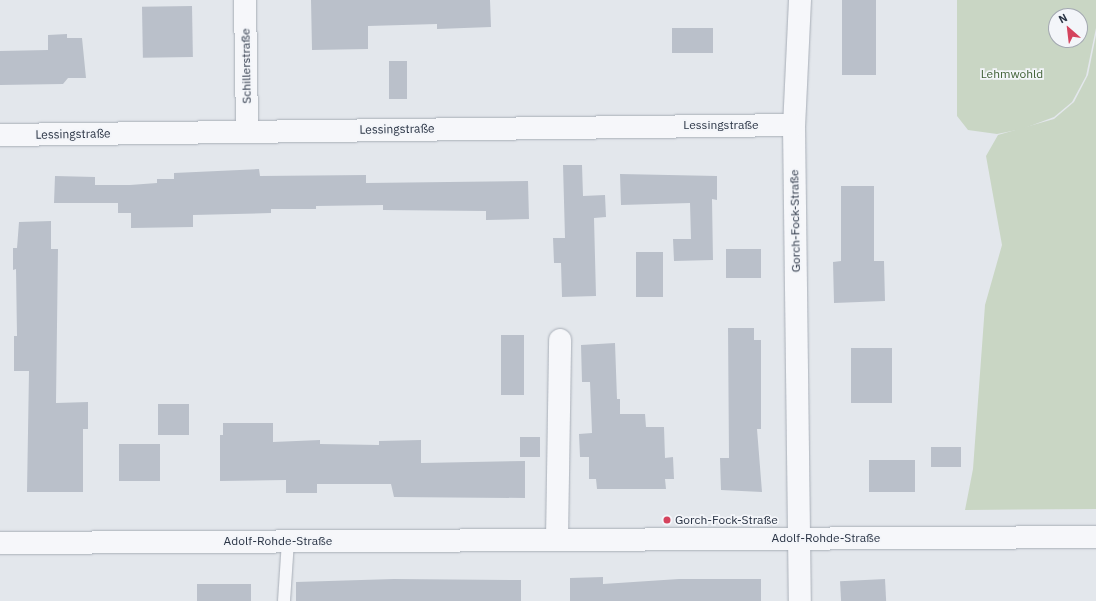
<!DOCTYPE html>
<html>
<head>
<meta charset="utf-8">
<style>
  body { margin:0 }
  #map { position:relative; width:1096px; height:601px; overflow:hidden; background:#e3e7ec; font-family:"IBM Plex Sans",sans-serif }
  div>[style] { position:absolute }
  .green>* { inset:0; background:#c9d6c4 }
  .building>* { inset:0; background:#bac0ca; transform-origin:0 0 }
  .roads { filter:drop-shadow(0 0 1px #a8aeb7) drop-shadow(0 0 1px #a8aeb7) }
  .service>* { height:12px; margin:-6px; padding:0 6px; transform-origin:6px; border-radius:6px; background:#f6f7fa }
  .minor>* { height:22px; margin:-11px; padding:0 11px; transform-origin:11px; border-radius:11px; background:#f6f7fa }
  .dots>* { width:11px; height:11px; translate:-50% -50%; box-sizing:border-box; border:2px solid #f3f5f9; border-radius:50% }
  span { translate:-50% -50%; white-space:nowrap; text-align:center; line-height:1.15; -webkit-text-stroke:3.5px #f3f5f9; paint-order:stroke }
  .street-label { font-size:12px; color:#2a3445 }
  .park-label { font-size:12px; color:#406136 }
  .poi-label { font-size:12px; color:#2a3445 }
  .left { translate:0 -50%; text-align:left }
  .north { position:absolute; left:1048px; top:8px; width:40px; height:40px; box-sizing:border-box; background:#f3f5f9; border:1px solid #a3a8b1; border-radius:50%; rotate:332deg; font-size:11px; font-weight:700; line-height:16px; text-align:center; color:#2a3445 }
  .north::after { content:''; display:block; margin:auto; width:14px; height:18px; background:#d5435d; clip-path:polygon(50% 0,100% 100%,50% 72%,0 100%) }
</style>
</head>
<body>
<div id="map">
  <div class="green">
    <div style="clip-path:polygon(evenodd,957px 0,1096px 0,1096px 28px,1086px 76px,1072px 102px,1054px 117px,1022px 129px,997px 134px,968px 130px,957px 116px,957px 0,1056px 16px,1080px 16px,1080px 40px,1056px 40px,1056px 16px)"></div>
    <div style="clip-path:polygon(1096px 35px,1096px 509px,965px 510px,973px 469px,985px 305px,1002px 245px,986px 156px,998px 135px,1054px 119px,1074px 102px,1088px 75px)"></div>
  </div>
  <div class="building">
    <div style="clip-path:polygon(311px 0,490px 0,491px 27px,437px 29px,437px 24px,368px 26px,368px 49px,312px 50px)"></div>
    <div style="left:842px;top:0;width:34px;height:75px"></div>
    <div style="left:192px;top:6px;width:51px;height:50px;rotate:89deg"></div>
    <div style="left:672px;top:28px;width:41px;height:25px"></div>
    <div style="clip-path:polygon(67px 34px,67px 38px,82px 38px,86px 78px,68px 78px,63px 84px,0 85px,0 51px,48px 50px,48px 35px)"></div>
    <div style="left:389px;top:61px;width:18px;height:38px"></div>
    <div style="clip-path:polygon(563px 165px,582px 165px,583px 196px,605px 195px,606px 217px,594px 218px,596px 296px,562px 297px,561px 263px,554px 263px,553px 238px,565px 238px)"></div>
    <div style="clip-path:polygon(259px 169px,260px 176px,366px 175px,366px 183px,528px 181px,529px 219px,486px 220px,486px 211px,383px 210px,383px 205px,316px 206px,316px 209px,271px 209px,271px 213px,193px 215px,193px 227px,131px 228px,131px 213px,118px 213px,118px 203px,54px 203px,55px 176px,95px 177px,95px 185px,130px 185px,157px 183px,157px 179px,174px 179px,174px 173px)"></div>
    <div style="clip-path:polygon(620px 174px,717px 176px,717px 200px,712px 199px,713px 260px,674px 261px,673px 239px,691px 239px,690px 203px,621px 205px)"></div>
    <div style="clip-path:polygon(841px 186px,874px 186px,874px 261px,884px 261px,885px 301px,834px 303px,833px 262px,841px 261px)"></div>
    <div style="clip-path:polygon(51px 221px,51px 249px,58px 249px,56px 403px,88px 402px,88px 429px,83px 429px,83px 492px,27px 492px,29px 371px,14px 371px,14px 336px,17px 336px,16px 269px,13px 270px,13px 248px,17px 248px,19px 222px)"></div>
    <div style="left:726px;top:249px;width:35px;height:29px"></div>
    <div style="left:636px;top:252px;width:27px;height:45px"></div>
    <div style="clip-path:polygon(728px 328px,754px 328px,754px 340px,761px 340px,761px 429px,757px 429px,762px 492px,721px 490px,720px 458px,729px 458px)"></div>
    <div style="left:501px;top:335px;width:23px;height:60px"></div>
    <div style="clip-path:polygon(615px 343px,617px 399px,620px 399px,620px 414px,645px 414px,646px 427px,664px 427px,665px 458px,673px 457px,674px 479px,665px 479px,666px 489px,597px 489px,596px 479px,589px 479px,589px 457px,580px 457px,579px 434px,592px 433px,590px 382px,582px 382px,581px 345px)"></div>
    <div style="left:851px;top:348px;width:41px;height:55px"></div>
    <div style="left:158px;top:404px;width:31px;height:31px"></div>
    <div style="clip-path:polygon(223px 423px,273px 423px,273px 442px,320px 440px,320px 444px,379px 445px,379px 441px,421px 440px,421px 463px,525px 461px,525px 498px,394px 497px,391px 484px,317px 484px,317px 493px,286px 493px,286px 480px,220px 481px,220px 435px,223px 435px)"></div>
    <div style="left:520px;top:437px;width:20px;height:20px"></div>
    <div style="left:119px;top:444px;width:41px;height:37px"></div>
    <div style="left:961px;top:447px;width:20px;height:30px;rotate:90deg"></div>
    <div style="left:869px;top:460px;width:46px;height:32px"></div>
    <div style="clip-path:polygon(603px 577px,603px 584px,679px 579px,761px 579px,761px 601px,570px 601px,570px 578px)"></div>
    <div style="clip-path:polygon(394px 579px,521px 580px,521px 601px,296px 601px,296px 582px)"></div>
    <div style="left:885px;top:579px;width:22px;height:45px;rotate:87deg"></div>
    <div style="left:251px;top:584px;width:17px;height:54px;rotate:90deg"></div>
  </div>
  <div class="roads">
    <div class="service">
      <div style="left:284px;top:601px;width:60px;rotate:-86.2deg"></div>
    </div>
    <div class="minor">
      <div style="left:245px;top:0;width:132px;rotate:89.1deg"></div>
      <div style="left:800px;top:0;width:125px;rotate:92.7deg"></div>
      <div style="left:794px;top:125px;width:476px;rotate:89.3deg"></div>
      <div style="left:0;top:135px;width:794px;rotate:-0.72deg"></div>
      <div style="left:557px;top:539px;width:199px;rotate:-89.1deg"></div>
      <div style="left:0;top:543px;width:1096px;rotate:-0.31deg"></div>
    </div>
  </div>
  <div class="dots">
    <div style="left:667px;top:520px;background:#d5435d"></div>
  </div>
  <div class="street-label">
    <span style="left:246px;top:66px;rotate:-91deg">Schillerstraße</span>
    <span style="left:721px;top:125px">Lessingstraße</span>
    <span style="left:397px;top:129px;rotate:-1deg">Lessingstraße</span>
    <span style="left:73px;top:134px;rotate:-1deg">Lessingstraße</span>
    <span style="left:795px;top:221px;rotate:-91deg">Gorch-Fock-Straße</span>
    <span style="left:826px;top:538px">Adolf-Rohde-Straße</span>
    <span style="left:278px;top:541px">Adolf-Rohde-Straße</span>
  </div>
  <div class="park-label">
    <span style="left:1012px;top:74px">Lehmwohld</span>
  </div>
  <div class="poi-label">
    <span class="left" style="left:675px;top:520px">Gorch-Fock-Straße</span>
  </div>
  <div class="north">N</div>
</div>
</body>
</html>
